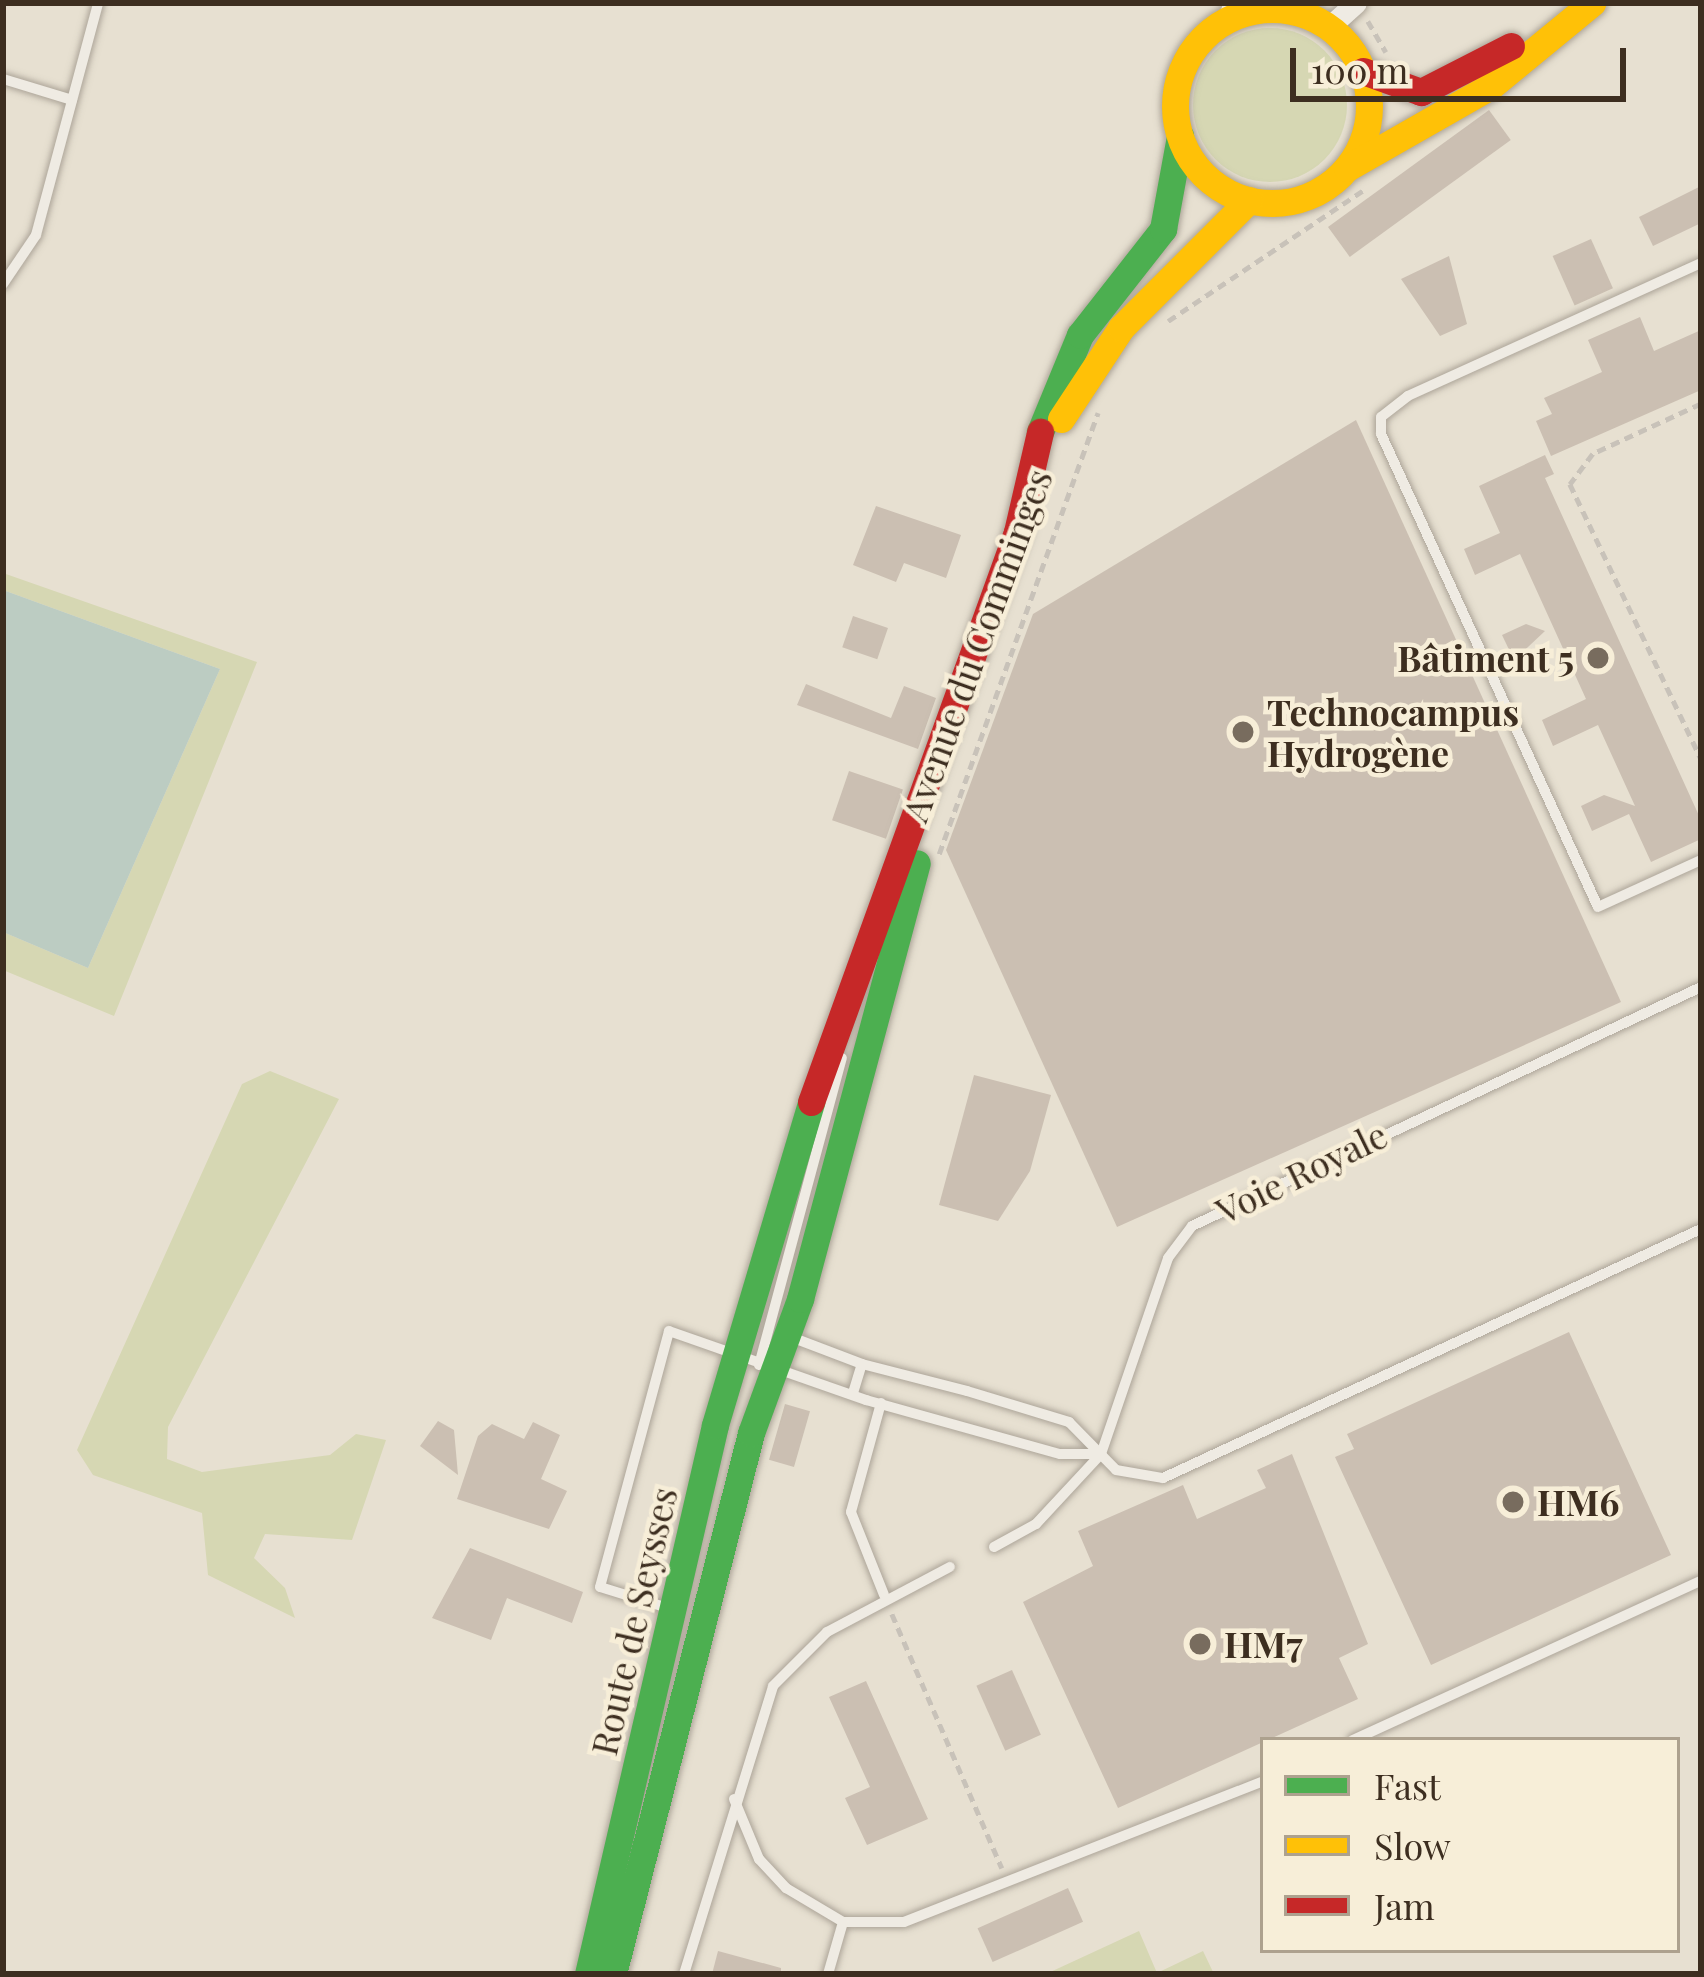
<!DOCTYPE html>
<html>
<head>
<meta charset="utf-8">
<style>
  body { margin:0 }
  #map { position:relative; width:1704px; height:1977px; overflow:hidden; background:#e7e0d1; font-family:"Playfair Display",serif }
  div>[style] { position:absolute }
  .green>* { inset:0; background:#d6d7b3 }
  .round { border-radius:50% }
  .water>* { inset:0; background:#bcccc2 }
  .building>* { inset:0; background:#cbbfb2; transform-origin:0 0 }
  .path>* { height:4.5px; margin-top:-2.25px; transform-origin:0; background:repeating-linear-gradient(90deg,#c8c2b9 0 9px,transparent 0 15px) }
  .roads { filter:drop-shadow(0 0 3px #ada599) drop-shadow(0 0 3px #ada599) }
  .lane>* { height:10px; margin:-5px; padding:0 5px; transform-origin:5px; border-radius:5px; background:#efebe3 }
  .street>* { height:21px; margin:-10.5px; padding:0 10.5px; transform-origin:10.5px; border-radius:10.5px; background:#efebe3 }
  .fast>* { height:27px; margin:-13.5px; padding:0 13.5px; transform-origin:13.5px; border-radius:13.5px; background:#4caf50 }
  .slow>* { height:27px; margin:-13.5px; padding:0 13.5px; transform-origin:13.5px; border-radius:13.5px; background:#ffc107 }
  .slow>.ring { margin:-13.5px; padding:0; box-sizing:content-box; background:none; border:27px solid #ffc107; border-radius:50% }
  .jam>* { height:27px; margin:-13.5px; padding:0 13.5px; transform-origin:13.5px; border-radius:13.5px; background:#c62828 }
  .dots>* { width:33px; height:33px; translate:-50% -50%; box-sizing:border-box; border:6px solid #f7eed8; border-radius:50% }
  span { translate:-50% -50%; white-space:nowrap; text-align:center; line-height:1.15; -webkit-text-stroke:9px #f7eed8; paint-order:stroke }
  .street-label { font-size:36px; color:#3d2e20 }
  .poi-label { font-size:36px; color:#3d2e20; font-weight:700 }
  .right { translate:-100% -50%; text-align:right }
  .left { translate:0 -50%; text-align:left }
  .frame { position:absolute; inset:0; border:6px solid #3d2e20; pointer-events:none }
  .legend { position:absolute; left:1260px; top:1737px; width:420px; height:216px; box-sizing:border-box; background:#f7eed8; border:3px solid #ada18e; margin:0; padding:15px 21px; list-style:none; font-size:36px; color:#3d2e20 }
  .legend li { display:flex; align-items:center; gap:24px; height:60px }
  .legend b { width:60px; border:3px solid #ada18e }
  .scale { position:absolute; left:1290px; top:48px; width:336px; height:54px; box-sizing:border-box; border:6px solid #3d2e20; border-top:0; padding-left:15px; font-size:36px; line-height:42px; white-space:nowrap; color:#3d2e20; -webkit-text-stroke:9px #f7eed8; paint-order:stroke }
</style>
</head>
<body>
<div id="map">
  <div class="green">
    <div class="round" style="left:1193px;top:28px;width:154px;height:154px"></div>
    <div style="clip-path:polygon(3px 573px,257px 662px,114px 1016px,3px 970px,3px 932px,88px 968px,220px 669px,3px 590px)"></div>
    <div style="clip-path:polygon(270px 1071px,339px 1099px,168px 1427px,167px 1459px,202px 1472px,330px 1455px,356px 1434px,386px 1440px,352px 1540px,265px 1534px,254px 1558px,285px 1588px,295px 1618px,208px 1575px,202px 1513px,93px 1475px,77px 1450px,242px 1084px)"></div>
    <div style="clip-path:polygon(1139px 1931px,1157px 1973px,1203px 1951px,1214px 1974px,1046px 1974px)"></div>
  </div>
  <div class="water">
    <div style="clip-path:polygon(3px 590px,220px 669px,88px 968px,3px 932px)"></div>
  </div>
  <div class="building">
    <div style="left:1489px;top:110px;width:37px;height:199px;rotate:54deg"></div>
    <div style="clip-path:polygon(1701px 186px,1701px 223px,1653px 246px,1639px 217px)"></div>
    <div style="left:1591px;top:239px;width:54px;height:42px;rotate:66deg"></div>
    <div style="clip-path:polygon(1449px 256px,1467px 324px,1440px 336px,1401px 279px)"></div>
    <div style="clip-path:polygon(1640px 317px,1654px 351px,1701px 330px,1701px 390px,1551px 456px,1536px 421px,1552px 414px,1544px 398px,1602px 372px,1588px 340px)"></div>
    <div style="clip-path:polygon(1356px 420px,1621px 1002px,1117px 1227px,946px 850px,1033px 614px)"></div>
    <div style="clip-path:polygon(1545px 455px,1554px 474px,1545px 478px,1701px 820px,1701px 839px,1651px 862px,1629px 814px,1592px 831px,1581px 806px,1604px 795px,1635px 806px,1598px 725px,1553px 746px,1542px 720px,1586px 699px,1520px 554px,1475px 575px,1464px 549px,1500px 533px,1479px 486px)"></div>
    <div style="clip-path:polygon(876px 506px,961px 535px,946px 578px,904px 563px,896px 582px,853px 565px)"></div>
    <div style="left:853px;top:616px;width:37px;height:33px;rotate:19deg"></div>
    <div style="clip-path:polygon(1526px 624px,1545px 631px,1514px 660px,1502px 635px)"></div>
    <div style="clip-path:polygon(806px 684px,891px 718px,904px 686px,936px 698px,918px 749px,797px 705px)"></div>
    <div style="left:849px;top:771px;width:57px;height:52px;rotate:19deg"></div>
    <div style="clip-path:polygon(974px 1075px,1051px 1095px,1030px 1171px,998px 1221px,939px 1205px)"></div>
    <div style="clip-path:polygon(1569px 1332px,1671px 1555px,1431px 1665px,1335px 1457px,1354px 1449px,1347px 1434px)"></div>
    <div style="left:785px;top:1404px;width:26px;height:58px;rotate:16deg"></div>
    <div style="clip-path:polygon(438px 1421px,454px 1430px,458px 1475px,420px 1446px)"></div>
    <div style="clip-path:polygon(533px 1422px,560px 1435px,541px 1479px,567px 1491px,549px 1529px,457px 1499px,478px 1436px,492px 1424px,524px 1439px)"></div>
    <div style="clip-path:polygon(1292px 1454px,1368px 1644px,1339px 1658px,1358px 1699px,1118px 1808px,1023px 1602px,1093px 1566px,1078px 1531px,1183px 1485px,1197px 1519px,1266px 1488px,1257px 1470px)"></div>
    <div style="clip-path:polygon(470px 1548px,583px 1592px,572px 1623px,507px 1598px,491px 1640px,432px 1618px)"></div>
    <div style="left:1012px;top:1670px;width:71px;height:39px;rotate:66deg"></div>
    <div style="clip-path:polygon(866px 1681px,928px 1819px,867px 1845px,845px 1798px,870px 1787px,829px 1697px)"></div>
    <div style="left:1068px;top:1888px;width:37px;height:99px;rotate:66deg"></div>
    <div style="clip-path:polygon(718px 1951px,781px 1968px,781px 1974px,712px 1974px)"></div>
  </div>
  <div class="path">
    <div style="left:1368px;top:21px;width:36px;rotate:60deg"></div>
    <div style="left:1168px;top:321px;width:234px;rotate:-33.8deg"></div>
    <div style="left:1701px;top:404px;width:119px;rotate:155.2deg"></div>
    <div style="left:1593px;top:454px;width:38px;rotate:127deg"></div>
    <div style="left:1570px;top:484px;width:305px;rotate:64.5deg"></div>
    <div style="left:939px;top:854px;width:469px;rotate:-70.2deg"></div>
    <div style="left:892px;top:1614px;width:277px;rotate:66.6deg"></div>
  </div>
  <div class="roads">
    <div class="lane">
      <div style="left:1223px;top:22px;width:20px;rotate:-75deg"></div>
      <div style="left:3px;top:79px;width:72px;rotate:16.9deg"></div>
      <div style="left:1701px;top:263px;width:322px;rotate:155.6deg"></div>
      <div style="left:1408px;top:396px;width:34px;rotate:142deg"></div>
      <div style="left:1381px;top:417px;width:17px;rotate:90deg"></div>
      <div style="left:1381px;top:434px;width:520px;rotate:65.36deg"></div>
      <div style="left:1598px;top:907px;width:113px;rotate:-24.5deg"></div>
      <div style="left:3px;top:284px;width:59px;rotate:-56deg"></div>
      <div style="left:36px;top:235px;width:240px;rotate:-75deg"></div>
      <div style="left:791px;top:1337px;width:76px;rotate:20.8deg"></div>
      <div style="left:759px;top:1365px;width:318px;rotate:-74.9deg"></div>
      <div style="left:853px;top:1393px;width:30px;rotate:-73deg"></div>
      <div style="left:862px;top:1364px;width:108px;rotate:14.4deg"></div>
      <div style="left:967px;top:1391px;width:107px;rotate:16.9deg"></div>
      <div style="left:1069px;top:1422px;width:67px;rotate:45.6deg"></div>
      <div style="left:1116px;top:1470px;width:48px;rotate:9.7deg"></div>
      <div style="left:1163px;top:1478px;width:593px;rotate:-24.84deg"></div>
      <div style="left:881px;top:1403px;width:113px;rotate:105.4deg"></div>
      <div style="left:851px;top:1512px;width:89px;rotate:68.3deg"></div>
      <div style="left:994px;top:1547px;width:48px;rotate:-28.7deg"></div>
      <div style="left:1036px;top:1524px;width:96px;rotate:-47.1deg"></div>
      <div style="left:1101px;top:1454px;width:207px;rotate:-71.1deg"></div>
      <div style="left:1168px;top:1258px;width:40px;rotate:-53deg"></div>
      <div style="left:1192px;top:1226px;width:562px;rotate:-25.15deg"></div>
      <div style="left:668px;top:1608px;width:71px;rotate:-162.8deg"></div>
      <div style="left:600px;top:1587px;width:265px;rotate:-74.9deg"></div>
      <div style="left:669px;top:1331px;width:209px;rotate:19.3deg"></div>
      <div style="left:866px;top:1400px;width:201px;rotate:15.6deg"></div>
      <div style="left:1060px;top:1454px;width:41px"></div>
      <div style="left:1353px;top:1740px;width:383px;rotate:-24.6deg"></div>
      <div style="left:734px;top:1799px;width:65px;rotate:67.4deg"></div>
      <div style="left:759px;top:1859px;width:40px;rotate:47deg"></div>
      <div style="left:786px;top:1888px;width:66px;rotate:30.8deg"></div>
      <div style="left:843px;top:1922px;width:61px"></div>
      <div style="left:904px;top:1922px;width:386px;rotate:-21.4deg"></div>
      <div style="left:684px;top:1974px;width:301px;rotate:-72.8deg"></div>
      <div style="left:773px;top:1686px;width:76px;rotate:-45deg"></div>
      <div style="left:827px;top:1632px;width:139px;rotate:-27.9deg"></div>
      <div style="left:828px;top:1974px;width:54px;rotate:-73.9deg"></div>
    </div>
    <div class="street">
      <div style="left:1329px;top:27px;width:36px;rotate:-42deg"></div>
    </div>
    <div class="fast">
      <div style="left:1040px;top:432px;width:105px;rotate:-67.6deg"></div>
      <div style="left:1080px;top:335px;width:135px;rotate:-51.9deg"></div>
      <div style="left:1163px;top:229px;width:95px;rotate:-79.6deg"></div>
      <div style="left:588px;top:1974px;width:563px;rotate:-76.97deg"></div>
      <div style="left:715px;top:1425px;width:337px;rotate:-73.4deg"></div>
      <div style="left:613px;top:1974px;width:558px;rotate:-75.69deg"></div>
      <div style="left:751px;top:1433px;width:143px;rotate:-69.9deg"></div>
      <div style="left:800px;top:1299px;width:451px;rotate:-75deg"></div>
    </div>
    <div class="slow">
      <div class="ring" style="left:1175px;top:9px;width:167px;height:167px"></div>
      <div style="left:1347px;top:168px;width:166px;rotate:-29.7deg"></div>
      <div style="left:1491px;top:86px;width:131px;rotate:-39.4deg"></div>
      <div style="left:1061px;top:419px;width:109px;rotate:-56.6deg"></div>
      <div style="left:1121px;top:328px;width:181px;rotate:-45deg"></div>
    </div>
    <div class="jam">
      <div style="left:1363px;top:71px;width:62px;rotate:19.9deg"></div>
      <div style="left:1421px;top:92px;width:101px;rotate:-27.1deg"></div>
      <div style="left:811px;top:1102px;width:606px;rotate:-70.13deg"></div>
      <div style="left:1017px;top:532px;width:103px;rotate:-77deg"></div>
    </div>
  </div>
  <div class="dots">
    <div style="left:1598px;top:658px;background:#786c5e"></div>
    <div style="left:1243px;top:732px;background:#786c5e"></div>
    <div style="left:1513px;top:1502px;background:#786c5e"></div>
    <div style="left:1200px;top:1644px;background:#786c5e"></div>
  </div>
  <div class="street-label">
    <span style="left:976px;top:645px;rotate:-70deg">Avenue du Comminges</span>
    <span style="left:1301px;top:1172px;rotate:-26deg">Voie Royale</span>
    <span style="left:633px;top:1621px;rotate:-77deg">Route de Seysses</span>
  </div>
  <div class="poi-label">
    <span class="right" style="left:1574px;top:658px">Bâtiment 5</span>
    <span class="left" style="left:1267px;top:732px">Technocampus<br>Hydrogène</span>
    <span class="left" style="left:1537px;top:1502px">HM6</span>
    <span class="left" style="left:1224px;top:1644px">HM7</span>
  </div>
  <div class="frame"></div>
  <ul class="legend">
  <li><b style="height:15px;background:#4caf50"></b>Fast</li>
  <li><b style="height:15px;background:#ffc107"></b>Slow</li>
  <li><b style="height:15px;background:#c62828"></b>Jam</li>
  </ul>
  <div class="scale">100 m</div>
</div>
</body>
</html>
